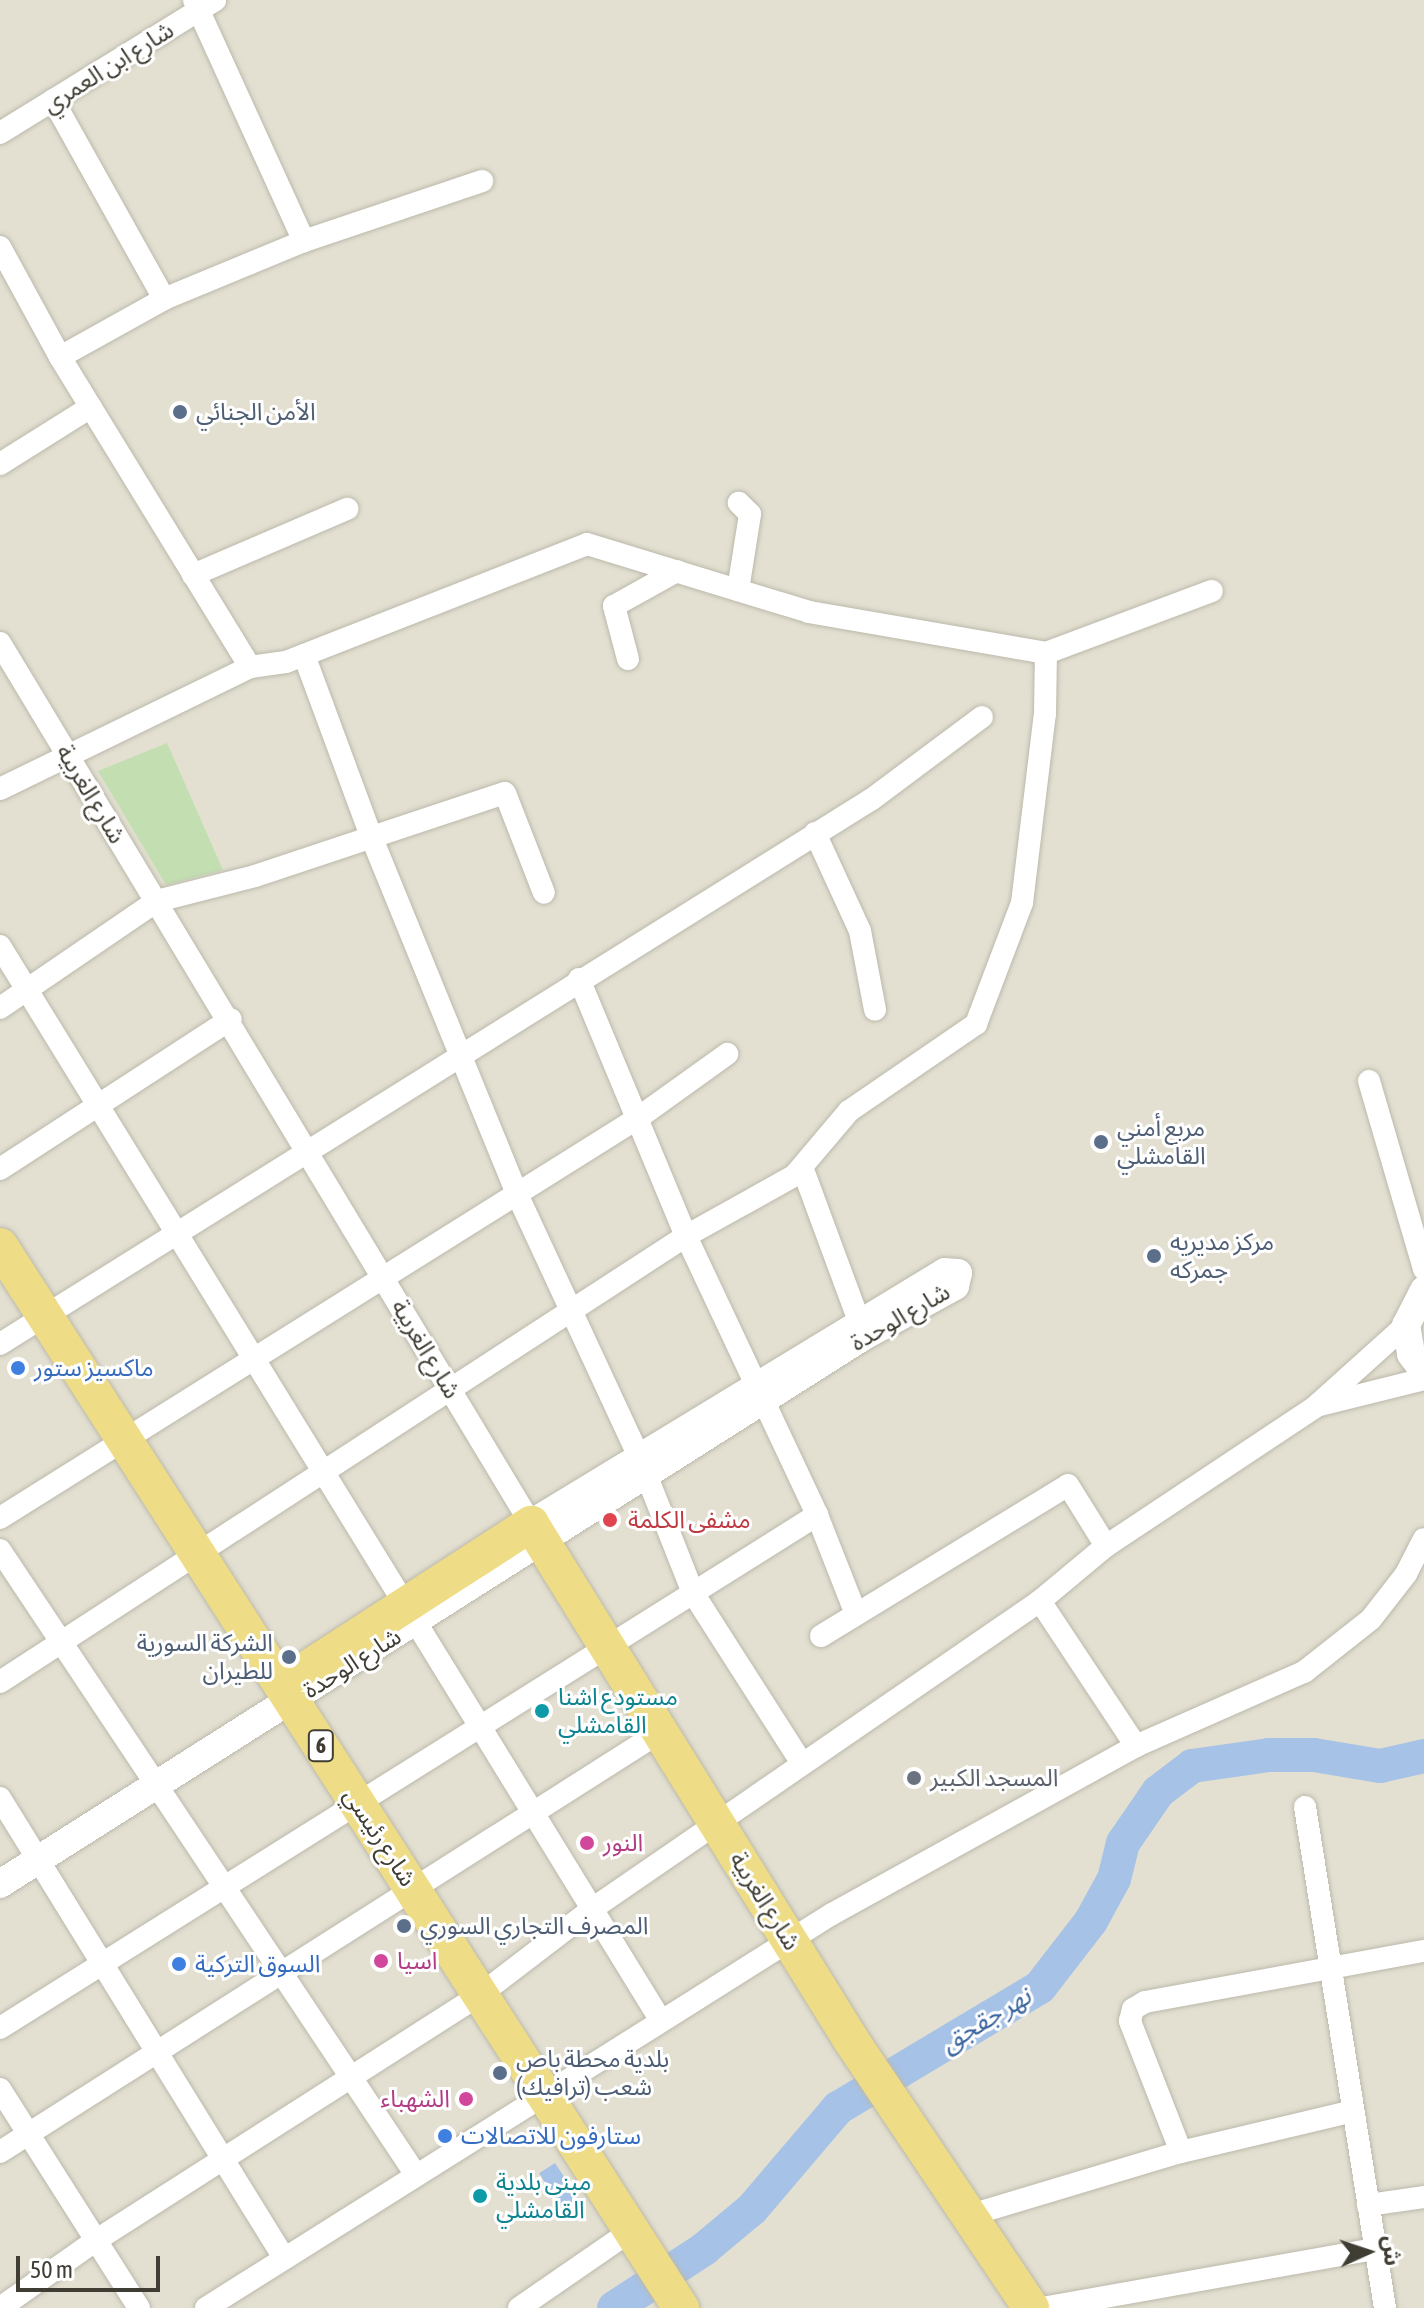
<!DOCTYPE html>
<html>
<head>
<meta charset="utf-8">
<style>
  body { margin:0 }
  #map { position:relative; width:1424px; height:2308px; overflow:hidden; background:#efede4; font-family:"Asap Condensed","Noto Sans Arabic",sans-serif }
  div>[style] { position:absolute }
  .residential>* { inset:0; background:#e3e0d2; transform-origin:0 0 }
  .green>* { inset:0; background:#c3dfb1 }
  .water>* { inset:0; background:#a6c2e6; transform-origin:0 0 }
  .river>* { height:34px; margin:-17px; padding:0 17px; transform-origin:17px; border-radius:17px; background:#a6c2e6 }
  .roads { filter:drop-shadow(0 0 2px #bcb9ab) drop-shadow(0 0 2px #bcb9ab) }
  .minor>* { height:22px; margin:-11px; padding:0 11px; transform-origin:11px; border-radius:11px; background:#fff }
  .tertiary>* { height:28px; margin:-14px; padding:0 14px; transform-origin:14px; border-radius:14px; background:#fff }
  .trunk>* { height:36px; margin:-18px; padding:0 18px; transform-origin:18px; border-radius:18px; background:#eedd86 }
  .dots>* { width:22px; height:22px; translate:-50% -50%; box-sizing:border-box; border:4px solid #fff; border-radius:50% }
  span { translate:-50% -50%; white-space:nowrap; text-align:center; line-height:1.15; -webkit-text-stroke:6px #fff; paint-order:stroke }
  .shield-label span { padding:2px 6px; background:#fff; border:2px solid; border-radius:6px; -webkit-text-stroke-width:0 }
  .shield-label { font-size:22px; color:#403e34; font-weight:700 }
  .street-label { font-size:24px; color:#403e34 }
  .service-label { font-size:24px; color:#4e5e75 }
  .left { translate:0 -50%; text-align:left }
  .right { translate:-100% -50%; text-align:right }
  .shop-label { font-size:24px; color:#366cbe }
  .health-label { font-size:24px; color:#be3a42 }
  .culture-label { font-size:24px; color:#0d838f }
  .worship-label { font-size:24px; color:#5b616d }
  .hotel-label { font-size:24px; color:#b23c85 }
  .water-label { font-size:26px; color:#3c669e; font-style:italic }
  .north { position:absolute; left:1328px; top:2212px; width:80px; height:80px; -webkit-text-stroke:6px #fff; paint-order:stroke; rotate:87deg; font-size:22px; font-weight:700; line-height:32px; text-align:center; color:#403e34 }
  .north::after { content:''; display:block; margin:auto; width:28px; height:36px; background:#403e34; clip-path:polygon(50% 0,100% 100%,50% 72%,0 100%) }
  .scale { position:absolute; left:16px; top:2256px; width:144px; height:36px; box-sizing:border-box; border:4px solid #403e34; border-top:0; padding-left:10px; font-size:24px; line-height:28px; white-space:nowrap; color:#403e34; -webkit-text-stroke:6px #fff; paint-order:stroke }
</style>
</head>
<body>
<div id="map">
  <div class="residential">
    <div style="left:0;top:0;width:1424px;height:2308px"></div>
  </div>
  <div class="green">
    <div style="clip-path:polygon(167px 743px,223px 870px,166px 885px,98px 771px)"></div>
  </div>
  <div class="water">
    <div style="left:555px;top:2163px;width:43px;height:19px;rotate:57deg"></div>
  </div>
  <div class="river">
    <div style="left:614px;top:2308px;width:108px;rotate:-33.2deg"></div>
    <div style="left:704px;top:2249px;width:62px;rotate:-39.8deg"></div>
    <div style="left:752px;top:2209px;width:133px;rotate:-49.6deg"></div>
    <div style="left:838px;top:2108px;width:235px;rotate:-30.9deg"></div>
    <div style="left:1040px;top:1987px;width:83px;rotate:-52.3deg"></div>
    <div style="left:1091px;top:1921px;width:48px;rotate:-61.3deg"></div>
    <div style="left:1114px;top:1879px;width:37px;rotate:-76deg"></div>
    <div style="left:1123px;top:1843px;width:62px;rotate:-55.5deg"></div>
    <div style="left:1158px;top:1792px;width:43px;rotate:-37.4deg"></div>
    <div style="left:1192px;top:1766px;width:78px;rotate:-8.1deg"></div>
    <div style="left:1269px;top:1755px;width:45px"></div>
    <div style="left:1314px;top:1755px;width:67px;rotate:9.5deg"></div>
    <div style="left:1380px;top:1766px;width:45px;rotate:-12.8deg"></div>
  </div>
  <div class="roads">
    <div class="minor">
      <div style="left:194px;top:0;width:265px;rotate:65.5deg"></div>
      <div style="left:53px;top:100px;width:228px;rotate:60.8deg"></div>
      <div style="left:0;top:133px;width:253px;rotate:-31.7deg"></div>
      <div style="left:0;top:247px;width:125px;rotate:61.4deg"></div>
      <div style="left:60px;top:357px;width:364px;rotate:58.5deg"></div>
      <div style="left:60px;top:357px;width:119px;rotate:-29.1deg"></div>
      <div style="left:164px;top:299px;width:152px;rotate:-22.5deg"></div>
      <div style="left:304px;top:241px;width:188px;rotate:-18.6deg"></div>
      <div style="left:0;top:464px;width:107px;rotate:-32.1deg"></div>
      <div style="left:193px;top:575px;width:168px;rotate:-23.2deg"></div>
      <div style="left:738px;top:590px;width:77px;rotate:-81deg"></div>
      <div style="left:750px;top:514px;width:16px;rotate:-135deg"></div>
      <div style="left:0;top:643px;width:1029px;rotate:58.92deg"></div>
      <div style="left:304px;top:655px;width:193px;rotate:69.7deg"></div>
      <div style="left:371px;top:836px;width:387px;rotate:67.8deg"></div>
      <div style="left:517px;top:1194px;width:292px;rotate:65.1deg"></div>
      <div style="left:640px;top:1459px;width:144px;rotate:68.4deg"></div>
      <div style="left:693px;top:1593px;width:201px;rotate:57.4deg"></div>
      <div style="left:628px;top:659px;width:55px;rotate:-104.8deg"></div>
      <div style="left:614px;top:606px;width:72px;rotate:-29.1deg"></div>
      <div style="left:0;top:789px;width:278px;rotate:-26deg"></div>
      <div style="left:250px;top:667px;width:36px;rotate:-8deg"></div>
      <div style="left:286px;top:662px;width:323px;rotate:-21.4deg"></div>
      <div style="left:587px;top:544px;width:232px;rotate:17deg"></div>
      <div style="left:809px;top:612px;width:241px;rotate:9.8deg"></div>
      <div style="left:815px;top:833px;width:108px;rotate:65.3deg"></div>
      <div style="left:860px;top:931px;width:80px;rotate:79.2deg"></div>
      <div style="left:0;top:946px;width:1262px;rotate:58.41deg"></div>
      <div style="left:579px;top:979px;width:278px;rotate:67.4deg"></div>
      <div style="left:686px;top:1236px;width:308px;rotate:64.8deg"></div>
      <div style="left:817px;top:1515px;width:106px;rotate:68.5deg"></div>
      <div style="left:0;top:1008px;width:190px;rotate:-34.3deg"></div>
      <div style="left:157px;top:901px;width:101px;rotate:-14.3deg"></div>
      <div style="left:255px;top:876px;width:263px;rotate:-18.4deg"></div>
      <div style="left:505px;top:793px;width:107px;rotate:68.7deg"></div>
      <div style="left:1369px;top:1081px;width:196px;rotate:73.7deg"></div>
      <div style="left:802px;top:1167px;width:167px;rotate:69.7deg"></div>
      <div style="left:0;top:1169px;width:275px;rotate:-33deg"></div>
      <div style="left:0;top:1344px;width:1028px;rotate:-32.01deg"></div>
      <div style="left:872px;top:799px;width:137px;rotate:-36.7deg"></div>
      <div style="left:1320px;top:1405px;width:107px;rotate:-14deg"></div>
      <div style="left:0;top:1518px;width:753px;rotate:-32.09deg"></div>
      <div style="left:638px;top:1118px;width:110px;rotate:-35.7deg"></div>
      <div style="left:0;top:1550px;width:751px;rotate:56.35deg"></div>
      <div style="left:1040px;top:1601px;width:174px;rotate:56.5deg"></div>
      <div style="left:821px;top:1636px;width:289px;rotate:-31.4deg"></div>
      <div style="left:1068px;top:1485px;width:72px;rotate:58.1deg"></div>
      <div style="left:0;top:1682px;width:818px;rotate:-33.03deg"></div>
      <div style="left:686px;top:1236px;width:124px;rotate:-29.1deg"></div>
      <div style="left:794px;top:1176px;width:85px;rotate:-49.8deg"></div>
      <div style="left:849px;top:1111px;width:154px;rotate:-34.4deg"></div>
      <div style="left:976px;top:1024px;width:129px;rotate:-69.2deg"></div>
      <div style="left:1022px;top:903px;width:190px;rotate:-83.1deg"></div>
      <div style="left:1045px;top:714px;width:61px;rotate:-89.1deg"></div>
      <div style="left:1046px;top:653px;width:177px;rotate:-20.5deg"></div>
      <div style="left:0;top:1798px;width:541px;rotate:58.31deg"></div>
      <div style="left:1305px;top:1807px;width:507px;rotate:80.93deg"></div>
      <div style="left:0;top:2028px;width:965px;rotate:-32.12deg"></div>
      <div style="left:0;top:2089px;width:259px;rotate:57.6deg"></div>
      <div style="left:0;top:2152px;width:782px;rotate:-32.47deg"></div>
      <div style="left:1181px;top:2152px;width:141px;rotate:-111.3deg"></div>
      <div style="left:1130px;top:2021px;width:12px;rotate:-76deg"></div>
      <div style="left:1133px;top:2009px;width:14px;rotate:-30deg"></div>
      <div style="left:1145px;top:2002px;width:284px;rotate:-10.4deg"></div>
      <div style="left:1368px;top:2205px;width:57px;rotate:-8.1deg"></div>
      <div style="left:967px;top:2216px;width:223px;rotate:-16.7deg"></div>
      <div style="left:1181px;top:2152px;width:177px;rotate:-13.4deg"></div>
      <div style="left:0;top:2308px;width:116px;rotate:-35.2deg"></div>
      <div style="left:95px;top:2241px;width:458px;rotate:-32.6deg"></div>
      <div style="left:481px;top:1994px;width:140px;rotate:-37.4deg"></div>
      <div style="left:592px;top:1909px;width:544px;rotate:-34.51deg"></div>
      <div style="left:1040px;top:1601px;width:86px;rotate:-39.8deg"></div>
      <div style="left:1106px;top:1546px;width:251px;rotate:-33.6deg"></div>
      <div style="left:1315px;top:1407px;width:122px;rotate:-42deg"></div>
      <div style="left:206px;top:2308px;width:740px;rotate:-32.19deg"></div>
      <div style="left:832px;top:1914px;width:347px;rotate:-28.9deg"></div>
      <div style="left:1136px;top:1746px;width:184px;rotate:-23.8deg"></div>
      <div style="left:1304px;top:1672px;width:85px;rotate:-38.3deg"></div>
      <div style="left:1371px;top:1619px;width:57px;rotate:-52.1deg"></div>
      <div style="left:1406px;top:1574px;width:39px;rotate:-63deg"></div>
      <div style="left:519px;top:2308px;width:137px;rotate:-34.6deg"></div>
      <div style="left:1043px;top:2308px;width:337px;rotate:-10.1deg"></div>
    </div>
    <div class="tertiary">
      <div style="left:1424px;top:1290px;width:39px;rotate:117deg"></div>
      <div style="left:1406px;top:1325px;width:29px;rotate:80deg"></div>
      <div style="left:1411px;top:1354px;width:21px;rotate:53deg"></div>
      <div style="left:0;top:1884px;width:1023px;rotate:-32.39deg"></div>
      <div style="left:864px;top:1336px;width:104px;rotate:-28.8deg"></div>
      <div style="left:955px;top:1286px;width:13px;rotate:-77deg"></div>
      <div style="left:958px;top:1273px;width:13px;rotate:-176deg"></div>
      <div style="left:945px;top:1272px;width:485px;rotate:148.7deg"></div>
    </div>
    <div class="trunk">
      <div style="left:0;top:1246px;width:1262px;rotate:57.33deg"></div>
      <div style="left:282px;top:1685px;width:297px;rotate:-32.9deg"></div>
      <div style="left:531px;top:1524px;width:607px;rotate:58.19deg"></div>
      <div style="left:851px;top:2040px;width:323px;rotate:56.1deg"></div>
    </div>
  </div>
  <div class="dots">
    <div style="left:180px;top:412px;background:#5c6f8a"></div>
    <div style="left:1101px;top:1142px;background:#5c6f8a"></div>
    <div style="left:1154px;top:1256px;background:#5c6f8a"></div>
    <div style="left:18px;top:1368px;background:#3f7fe0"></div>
    <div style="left:610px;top:1520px;background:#e0444e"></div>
    <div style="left:289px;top:1657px;background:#5c6f8a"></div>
    <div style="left:542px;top:1711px;background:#0f9aa8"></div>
    <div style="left:914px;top:1778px;background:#6b7280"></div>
    <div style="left:587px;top:1843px;background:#d1479c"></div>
    <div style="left:404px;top:1926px;background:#5c6f8a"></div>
    <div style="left:381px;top:1961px;background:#d1479c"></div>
    <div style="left:179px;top:1964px;background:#3f7fe0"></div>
    <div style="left:500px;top:2073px;background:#5c6f8a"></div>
    <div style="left:466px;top:2099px;background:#d1479c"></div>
    <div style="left:445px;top:2136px;background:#3f7fe0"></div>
    <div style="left:480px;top:2196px;background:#0f9aa8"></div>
  </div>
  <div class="shield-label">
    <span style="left:321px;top:1746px">6</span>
  </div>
  <div class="street-label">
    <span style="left:108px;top:67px;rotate:-32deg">شارع ابن العمري</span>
    <span style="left:91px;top:794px;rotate:59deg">شارع الغربية</span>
    <span style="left:900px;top:1317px;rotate:-30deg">شارع الوحدة</span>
    <span style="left:426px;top:1349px;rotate:59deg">شارع الغربية</span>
    <span style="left:352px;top:1663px;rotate:-32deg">شارع الوحدة</span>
    <span style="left:380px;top:1837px;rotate:57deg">شارع رئيسي</span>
    <span style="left:765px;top:1901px;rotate:58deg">شارع الغربية</span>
  </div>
  <div class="service-label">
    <span class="left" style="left:196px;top:412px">الأمن الجنائي</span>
    <span class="left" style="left:1117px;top:1142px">مربع أمني<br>القامشلي</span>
    <span class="left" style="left:1170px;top:1256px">مركز مديريه<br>جمركه</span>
    <span class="right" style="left:273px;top:1657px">الشركة السورية<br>للطيران</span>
    <span class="left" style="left:420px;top:1926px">المصرف التجاري السوري</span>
    <span class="left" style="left:516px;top:2073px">بلدية محطة باص<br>شعب (ترافيك)</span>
  </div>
  <div class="shop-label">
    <span class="left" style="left:34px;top:1368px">ماكسيز ستور</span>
    <span class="left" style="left:195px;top:1964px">السوق التركية</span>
    <span class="left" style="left:461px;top:2136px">ستارفون للاتصالات</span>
  </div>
  <div class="health-label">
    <span class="left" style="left:628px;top:1520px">مشفى الكلمة</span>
  </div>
  <div class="culture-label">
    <span class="left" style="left:558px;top:1711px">مستودع اشنا<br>القامشلي</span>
    <span class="left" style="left:496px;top:2196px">مبنى بلدية<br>القامشلي</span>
  </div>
  <div class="worship-label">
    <span class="left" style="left:930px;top:1778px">المسجد الكبير</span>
  </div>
  <div class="hotel-label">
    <span class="left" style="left:603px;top:1843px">النور</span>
    <span class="left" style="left:397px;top:1961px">اسيا</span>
    <span class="right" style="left:450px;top:2099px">الشهباء</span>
  </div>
  <div class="water-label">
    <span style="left:986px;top:2020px;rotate:-31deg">نهر جقجق</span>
  </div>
  <div class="north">ش</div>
  <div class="scale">50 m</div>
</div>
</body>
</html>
